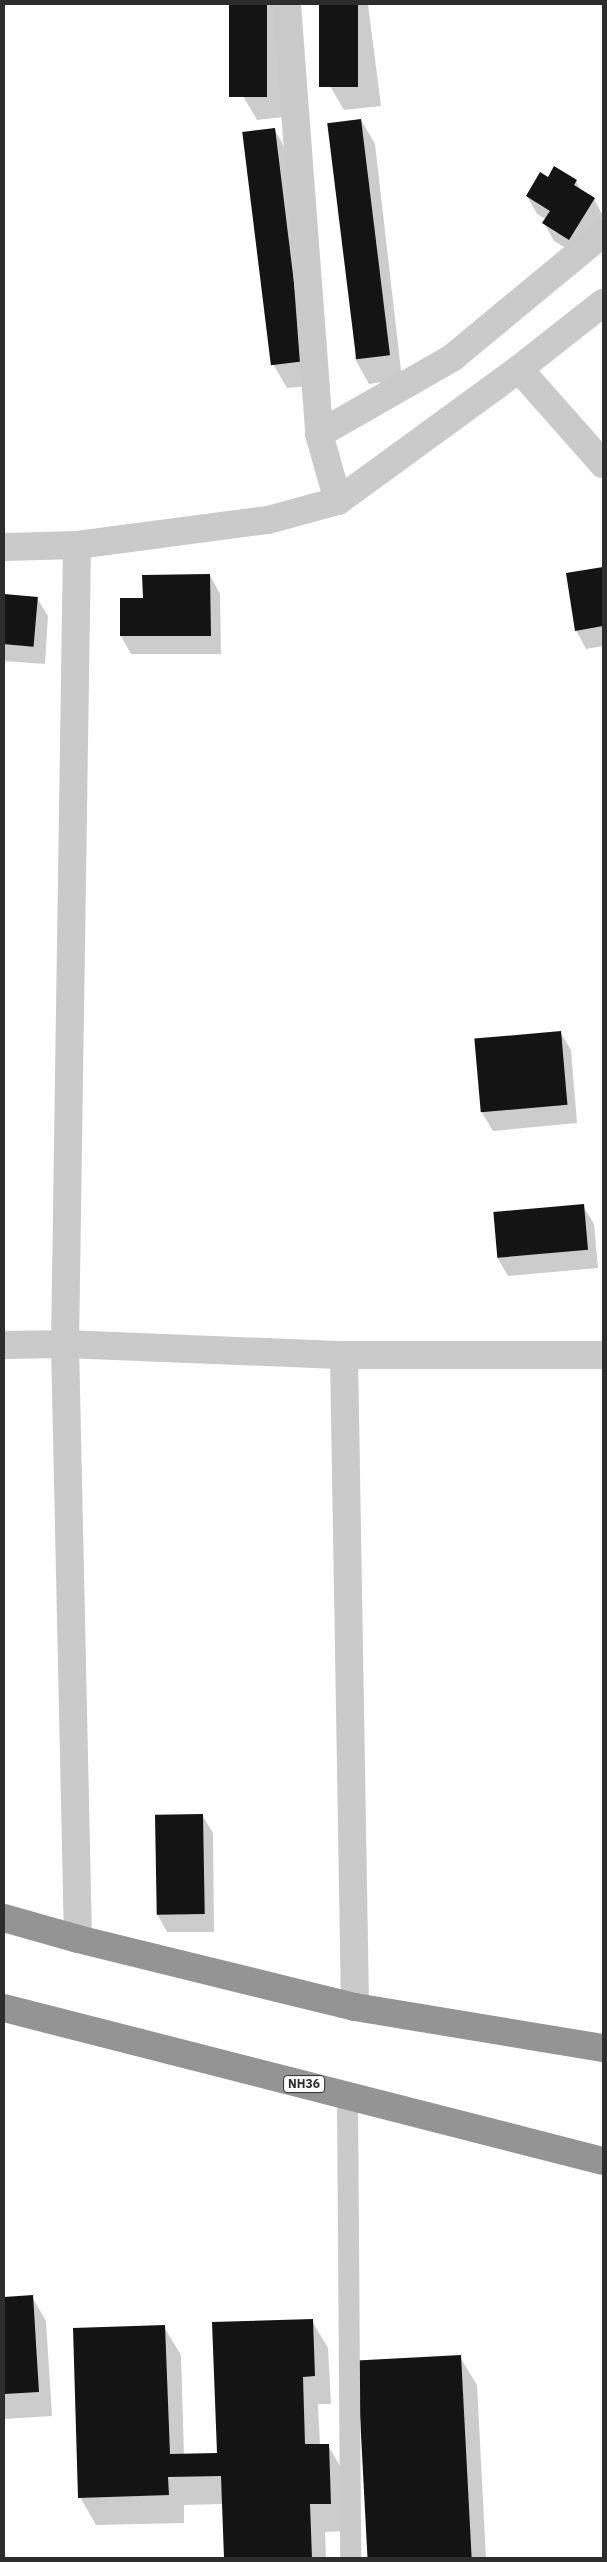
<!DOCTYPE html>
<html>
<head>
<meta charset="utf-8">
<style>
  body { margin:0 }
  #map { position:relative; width:607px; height:2562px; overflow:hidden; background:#fff; font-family:"IBM Plex Sans",sans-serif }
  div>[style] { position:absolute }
  .shadow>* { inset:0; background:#0003 }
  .building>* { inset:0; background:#141414; transform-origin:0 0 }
  .lane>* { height:21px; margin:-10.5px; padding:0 10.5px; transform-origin:10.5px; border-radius:10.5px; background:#cacaca }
  .street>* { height:28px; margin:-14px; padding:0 14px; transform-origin:14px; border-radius:14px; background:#cacaca }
  .highway>* { height:28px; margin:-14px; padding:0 14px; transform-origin:14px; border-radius:14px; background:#949494 }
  span { translate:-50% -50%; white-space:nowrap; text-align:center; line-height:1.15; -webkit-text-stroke:5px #fff; paint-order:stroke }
  .shield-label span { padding:1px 4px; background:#fff; border:1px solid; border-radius:4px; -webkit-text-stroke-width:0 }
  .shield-label { font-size:12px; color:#2d2d2d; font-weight:700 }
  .frame { position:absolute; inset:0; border:5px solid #2d2d2d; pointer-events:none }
</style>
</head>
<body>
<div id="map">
  <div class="shadow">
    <div style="clip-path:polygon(231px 4px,277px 4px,292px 116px,257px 120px,243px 96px)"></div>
    <div style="clip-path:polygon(321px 4px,368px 4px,381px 106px,344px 110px,330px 86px)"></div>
    <div style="clip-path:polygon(361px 120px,375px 144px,402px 379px,369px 384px,355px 359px)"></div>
    <div style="clip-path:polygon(275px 130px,288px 154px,318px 385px,287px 388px,273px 364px)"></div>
    <div style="clip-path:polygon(548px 179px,576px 181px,582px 192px,594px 199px,603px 216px,580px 257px,554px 241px,544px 223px,546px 219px,537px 214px,527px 196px)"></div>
    <div style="clip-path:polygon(603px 568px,603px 646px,586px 649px,576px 630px,567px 574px)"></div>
    <div style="clip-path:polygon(210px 575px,220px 594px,221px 654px,131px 654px,121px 636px,144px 599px)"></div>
    <div style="clip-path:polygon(4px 595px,37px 598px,48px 616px,45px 664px,4px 661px)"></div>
    <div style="clip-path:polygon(560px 1032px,571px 1050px,577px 1123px,493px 1131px,482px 1113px)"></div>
    <div style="clip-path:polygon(583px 1206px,594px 1224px,598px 1268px,508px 1276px,497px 1257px)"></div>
    <div style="clip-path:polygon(202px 1815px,213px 1833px,214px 1932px,167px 1932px,157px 1914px)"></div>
    <div style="clip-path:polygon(32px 2297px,46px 2321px,52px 2416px,4px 2419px,4px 2298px)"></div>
    <div style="clip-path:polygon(312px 2321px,328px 2348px,331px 2404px,318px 2404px,320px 2445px,328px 2445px,344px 2473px,346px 2531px,325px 2532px,326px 2558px,225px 2558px,223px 2504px,184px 2505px,184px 2523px,96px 2525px,80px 2497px,164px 2327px,181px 2355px,184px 2455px,219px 2454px)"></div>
    <div style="clip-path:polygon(460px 2357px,477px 2385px,486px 2558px,369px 2558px,358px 2362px)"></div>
  </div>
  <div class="building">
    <div style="left:229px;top:4px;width:38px;height:93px"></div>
    <div style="left:319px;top:4px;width:39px;height:83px"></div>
    <div style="left:361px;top:119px;width:238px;height:34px;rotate:83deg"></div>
    <div style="left:275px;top:128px;width:235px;height:33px;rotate:83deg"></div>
    <div style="clip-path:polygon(554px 166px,577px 180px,574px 185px,595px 198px,569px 240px,542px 223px,550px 211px,526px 196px,540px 172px,548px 177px)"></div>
    <div style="clip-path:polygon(603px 567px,603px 626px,575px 631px,566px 573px)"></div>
    <div style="clip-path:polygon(210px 574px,211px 636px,120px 636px,120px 598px,143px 598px,142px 575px)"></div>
    <div style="left:4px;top:594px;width:34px;height:50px;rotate:5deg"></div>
    <div style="left:561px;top:1031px;width:74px;height:87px;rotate:85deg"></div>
    <div style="left:584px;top:1204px;width:46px;height:91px;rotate:85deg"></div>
    <div style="left:203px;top:1814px;width:100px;height:48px;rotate:89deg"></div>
    <div style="clip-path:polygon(33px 2295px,39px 2392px,4px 2394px,4px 2297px)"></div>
    <div style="clip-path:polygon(313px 2319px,315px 2376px,303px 2377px,305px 2444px,329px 2444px,331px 2504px,310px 2504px,312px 2558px,224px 2558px,221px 2476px,168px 2477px,169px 2495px,78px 2498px,73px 2328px,165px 2325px,170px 2454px,217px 2453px,212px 2322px)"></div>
    <div style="left:461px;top:2355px;width:203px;height:104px;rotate:87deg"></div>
  </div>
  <div class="lane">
    <div style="left:347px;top:2095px;width:463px;rotate:89.6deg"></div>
  </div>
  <div class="street">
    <div style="left:287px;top:4px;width:431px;rotate:85.7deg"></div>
    <div style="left:519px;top:369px;width:127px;rotate:48.5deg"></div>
    <div style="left:338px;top:501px;width:70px;rotate:-105.8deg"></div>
    <div style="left:319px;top:434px;width:153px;rotate:-29.7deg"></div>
    <div style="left:452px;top:358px;width:196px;rotate:-39.6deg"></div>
    <div style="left:77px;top:545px;width:799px;rotate:90.86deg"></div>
    <div style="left:65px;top:1344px;width:595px;rotate:88.75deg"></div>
    <div style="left:4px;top:547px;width:73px;rotate:-1.6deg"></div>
    <div style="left:77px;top:545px;width:193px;rotate:-7.5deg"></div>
    <div style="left:268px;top:520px;width:73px;rotate:-15.2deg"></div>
    <div style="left:338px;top:501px;width:224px;rotate:-36.1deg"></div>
    <div style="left:519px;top:369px;width:107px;rotate:-38.2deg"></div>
    <div style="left:4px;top:1345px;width:61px;rotate:-0.9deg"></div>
    <div style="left:65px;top:1344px;width:279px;rotate:2.3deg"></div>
    <div style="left:344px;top:1355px;width:259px"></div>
    <div style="left:344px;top:1355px;width:652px;rotate:89.03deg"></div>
  </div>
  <div class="highway">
    <div style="left:4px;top:1918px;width:77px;rotate:15.8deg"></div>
    <div style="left:78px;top:1939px;width:285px;rotate:13.8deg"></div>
    <div style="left:355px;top:2007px;width:251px;rotate:9.4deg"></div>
    <div style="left:4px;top:2008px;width:618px;rotate:14.33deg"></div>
  </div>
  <div class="shield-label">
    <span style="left:304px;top:2084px">NH36</span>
  </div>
  <div class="frame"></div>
</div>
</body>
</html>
